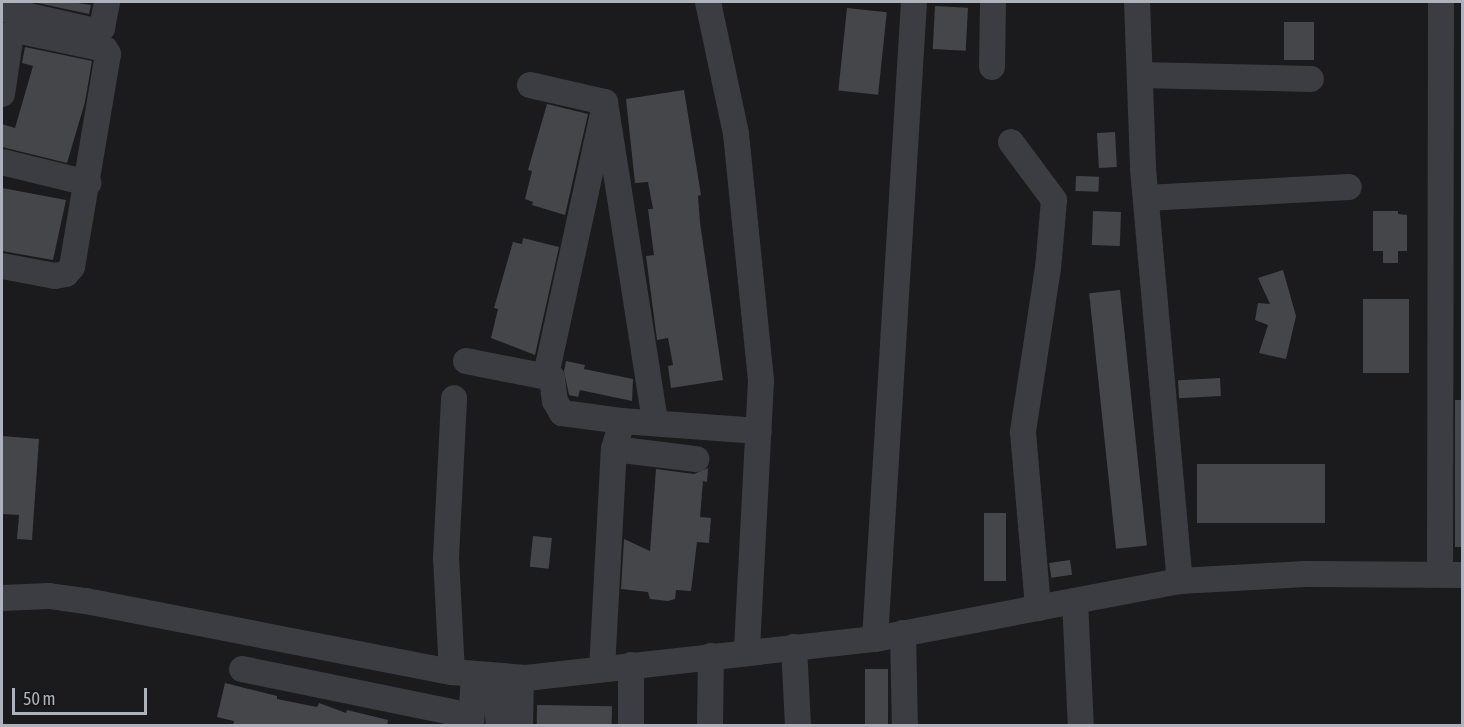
<!DOCTYPE html>
<html>
<head>
<meta charset="utf-8">
<style>
  body { margin:0 }
  #map { position:relative; width:1464px; height:727px; overflow:hidden; background:#1b1b1d; font-family:"Asap Condensed",sans-serif }
  div>[style] { position:absolute }
  .building>* { inset:0; background:#45464a; transform-origin:0 0 }
  .minor>* { height:26px; margin:-13px; padding:0 13px; transform-origin:13px; border-radius:13px; background:#3c3d42 }
  span { translate:-50% -50%; white-space:nowrap; text-align:center; line-height:1.15; -webkit-text-stroke:5px #161618; paint-order:stroke }
  .frame { position:absolute; inset:0; border:3px solid #aeb2bc; pointer-events:none }
  .scale { position:absolute; left:12px; top:688px; width:135px; height:27px; box-sizing:border-box; border:3px solid #aeb2bc; border-top:0; padding-left:8px; font-size:18px; line-height:21px; white-space:nowrap; color:#aeb2bc; -webkit-text-stroke:4px #161618; paint-order:stroke }
</style>
</head>
<body>
<div id="map">
  <div class="building">
    <div style="clip-path:polygon(33px 2px,72px 2px,91px 5px,89px 14px)"></div>
    <div style="left:935px;top:6px;width:33px;height:43px;rotate:3deg"></div>
    <div style="left:847px;top:8px;width:40px;height:83px;rotate:6deg"></div>
    <div style="left:1284px;top:22px;width:30px;height:38px"></div>
    <div style="clip-path:polygon(25px 47px,92px 61px,85px 102px,67px 163px,2px 147px,2px 124px,15px 128px,33px 66px,22px 63px)"></div>
    <div style="clip-path:polygon(684px 90px,701px 195px,698px 196px,700px 223px,723px 380px,671px 388px,668px 366px,673px 365px,668px 338px,657px 340px,646px 256px,654px 255px,648px 209px,653px 209px,648px 182px,635px 183px,626px 99px)"></div>
    <div style="clip-path:polygon(547px 104px,588px 114px,565px 215px,532px 205px,533px 202px,525px 199px,532px 171px,528px 170px)"></div>
    <div style="left:1115px;top:132px;width:35px;height:18px;rotate:87deg"></div>
    <div style="left:1076px;top:176px;width:23px;height:15px;rotate:2deg"></div>
    <div style="clip-path:polygon(2px 188px,66px 200px,53px 260px,2px 251px)"></div>
    <div style="left:1093px;top:211px;width:28px;height:34px;rotate:2deg"></div>
    <div style="clip-path:polygon(1373px 211px,1398px 211px,1398px 214px,1407px 215px,1407px 251px,1398px 251px,1398px 263px,1383px 263px,1383px 251px,1373px 251px)"></div>
    <div style="clip-path:polygon(523px 238px,559px 247px,535px 355px,491px 338px,498px 309px,494px 308px,513px 242px,522px 244px)"></div>
    <div style="clip-path:polygon(1283px 270px,1296px 316px,1286px 359px,1259px 353px,1268px 325px,1255px 320px,1258px 303px,1270px 304px,1258px 278px)"></div>
    <div style="left:1120px;top:290px;width:257px;height:31px;rotate:84deg"></div>
    <div style="left:1363px;top:299px;width:46px;height:74px"></div>
    <div style="clip-path:polygon(566px 361px,585px 365px,584px 369px,633px 379px,632px 401px,580px 390px,578px 397px,569px 395px,564px 371px)"></div>
    <div style="left:1220px;top:378px;width:18px;height:42px;rotate:87deg"></div>
    <div style="left:1455px;top:400px;width:7px;height:147px"></div>
    <div style="clip-path:polygon(2px 436px,39px 439px,32px 540px,17px 539px,19px 515px,2px 514px)"></div>
    <div style="left:1197px;top:464px;width:128px;height:59px"></div>
    <div style="clip-path:polygon(708px 468px,707px 482px,703px 481px,700px 517px,711px 518px,709px 543px,697px 542px,691px 591px,676px 590px,675px 599px,668px 601px,650px 599px,648px 592px,621px 589px,624px 539px,650px 551px,656px 469px,694px 474px)"></div>
    <div style="left:984px;top:513px;width:22px;height:68px"></div>
    <div style="left:533px;top:536px;width:19px;height:31px;rotate:6deg"></div>
    <div style="left:1070px;top:560px;width:15px;height:21px;rotate:82deg"></div>
    <div style="left:865px;top:669px;width:23px;height:57px"></div>
    <div style="clip-path:polygon(225px 683px,277px 696px,277px 699px,317px 707px,319px 703px,346px 713px,347px 710px,388px 720px,387px 726px,233px 726px,234px 721px,217px 717px)"></div>
    <div style="left:537px;top:705px;width:75px;height:21px;rotate:1deg"></div>
  </div>
  <div class="minor">
    <div style="left:8px;top:2px;width:8px;rotate:90deg"></div>
    <div style="left:8px;top:10px;width:4px;rotate:27deg"></div>
    <div style="left:12px;top:12px;width:85px;rotate:12.9deg"></div>
    <div style="left:95px;top:31px;width:8px;rotate:-23deg"></div>
    <div style="left:102px;top:28px;width:26px;rotate:-79deg"></div>
    <div style="left:708px;top:2px;width:135px;rotate:78deg"></div>
    <div style="left:736px;top:134px;width:248px;rotate:84.2deg"></div>
    <div style="left:761px;top:381px;width:271px;rotate:93deg"></div>
    <div style="left:1137px;top:2px;width:167px;rotate:87.9deg"></div>
    <div style="left:1143px;top:169px;width:414px;rotate:84.9deg"></div>
    <div style="left:992px;top:67px;width:65px;rotate:-89.1deg"></div>
    <div style="left:1140px;top:75px;width:171px;rotate:1.3deg"></div>
    <div style="left:530px;top:85px;width:77px;rotate:12.8deg"></div>
    <div style="left:605px;top:102px;width:325px;rotate:81.1deg"></div>
    <div style="left:2px;top:94px;width:61px;rotate:-81.5deg"></div>
    <div style="left:11px;top:34px;width:6px;rotate:-39deg"></div>
    <div style="left:16px;top:30px;width:91px;rotate:12.1deg"></div>
    <div style="left:105px;top:49px;width:6px;rotate:59deg"></div>
    <div style="left:108px;top:54px;width:216px;rotate:99.6deg"></div>
    <div style="left:72px;top:267px;width:9px;rotate:131deg"></div>
    <div style="left:66px;top:274px;width:11px;rotate:170deg"></div>
    <div style="left:55px;top:276px;width:54px;rotate:-169.3deg"></div>
    <div style="left:1011px;top:142px;width:72px;rotate:53.4deg"></div>
    <div style="left:1054px;top:200px;width:68px;rotate:95deg"></div>
    <div style="left:1048px;top:268px;width:166px;rotate:98.7deg"></div>
    <div style="left:1023px;top:432px;width:177px;rotate:85.1deg"></div>
    <div style="left:2px;top:162px;width:89px;rotate:13.7deg"></div>
    <div style="left:1146px;top:198px;width:203px;rotate:-3.1deg"></div>
    <div style="left:466px;top:361px;width:88px;rotate:11.2deg"></div>
    <div style="left:552px;top:378px;width:23px;rotate:83deg"></div>
    <div style="left:555px;top:401px;width:14px;rotate:60deg"></div>
    <div style="left:562px;top:413px;width:61px;rotate:7.6deg"></div>
    <div style="left:622px;top:421px;width:137px;rotate:4.2deg"></div>
    <div style="left:546px;top:375px;width:263px;rotate:-77.7deg"></div>
    <div style="left:614px;top:449px;width:83px;rotate:7deg"></div>
    <div style="left:1440px;top:574px;width:572px;rotate:-89.9deg"></div>
    <div style="left:2px;top:598px;width:47px;rotate:-2.4deg"></div>
    <div style="left:49px;top:596px;width:37px;rotate:8deg"></div>
    <div style="left:86px;top:601px;width:373px;rotate:11deg"></div>
    <div style="left:452px;top:672px;width:74px;rotate:4.6deg"></div>
    <div style="left:526px;top:678px;width:351px;rotate:-6.4deg"></div>
    <div style="left:875px;top:639px;width:310px;rotate:-10.8deg"></div>
    <div style="left:1180px;top:581px;width:125px;rotate:-3.2deg"></div>
    <div style="left:1305px;top:574px;width:157px;rotate:0.4deg"></div>
    <div style="left:1075px;top:601px;width:125px;rotate:87.3deg"></div>
    <div style="left:903px;top:633px;width:93px;rotate:88.8deg"></div>
    <div style="left:875px;top:639px;width:638px;rotate:-86.5deg"></div>
    <div style="left:794px;top:647px;width:79px;rotate:87.1deg"></div>
    <div style="left:242px;top:669px;width:234px;rotate:11.6deg"></div>
    <div style="left:602px;top:669px;width:220px;rotate:-86.9deg"></div>
    <div style="left:614px;top:449px;width:29px;rotate:-74deg"></div>
    <div style="left:452px;top:672px;width:114px;rotate:-93deg"></div>
    <div style="left:446px;top:558px;width:160px;rotate:-87.1deg"></div>
    <div style="left:494px;top:676px;width:50px;rotate:84.3deg"></div>
    <div style="left:471px;top:726px;width:52px;rotate:-86.7deg"></div>
    <div style="left:520px;top:726px;width:48px;rotate:-88.8deg"></div>
    <div style="left:631px;top:726px;width:61px;rotate:-90deg"></div>
    <div style="left:710px;top:726px;width:70px;rotate:-89.2deg"></div>
  </div>
  <div class="frame"></div>
  <div class="scale">50 m</div>
</div>
</body>
</html>
